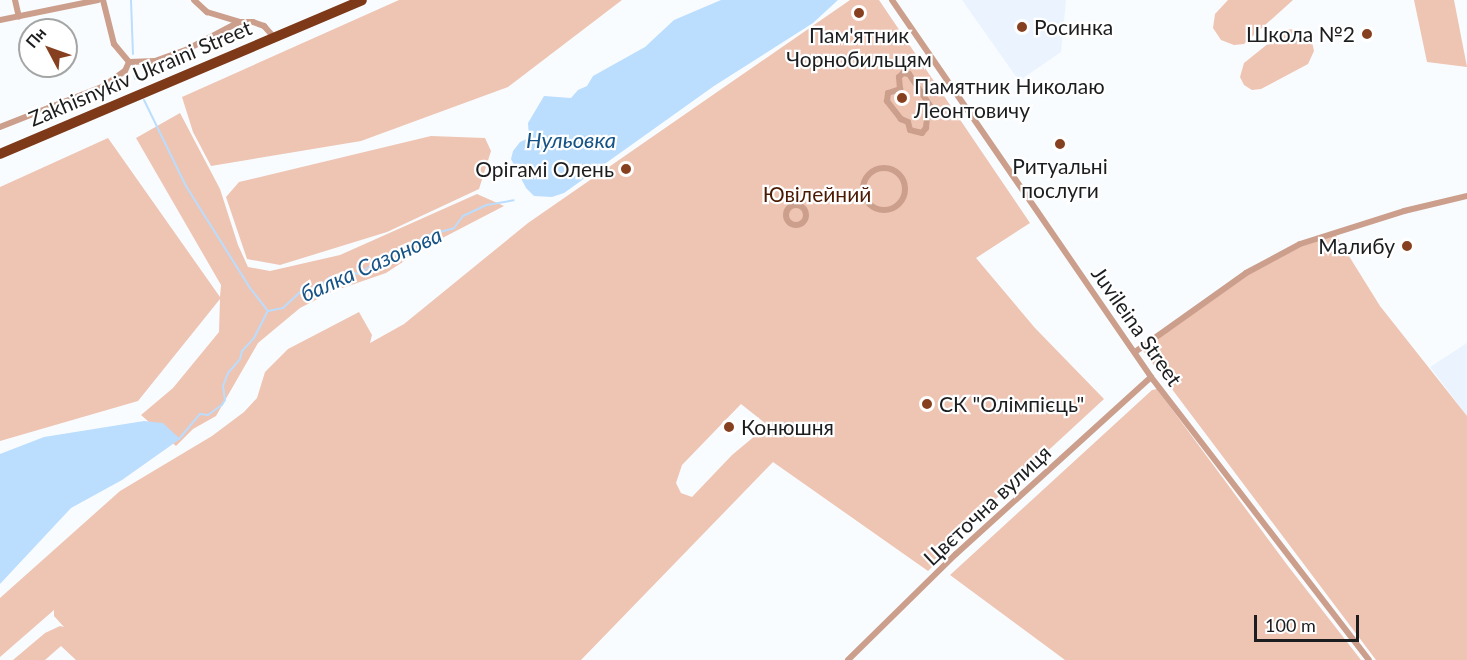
<!DOCTYPE html>
<html>
<head>
<meta charset="utf-8">
<style>
  body { margin:0 }
  #map { position:relative; width:1467px; height:660px; overflow:hidden; background:#f9fcff; font-family:Lato,sans-serif }
  div>[style] { position:absolute }
  .built>* { inset:0; background:#ebf4fe }
  .green>* { inset:0; background:#eec4b3 }
  .water>* { inset:0; background:#bbddfe }
  .stream>* { height:2px; margin:-1px; padding:0 1px; transform-origin:1px; border-radius:1px; background:#bbddfe }
  .street>* { height:6px; margin:-3px; padding:0 3px; transform-origin:3px; border-radius:3px; background:#cb9f8c }
  .street>.ring { margin:-3px; padding:0; box-sizing:content-box; background:none; border:6px solid #cb9f8c; border-radius:50% }
  .highway>* { height:10px; margin:-5px; padding:0 5px; transform-origin:5px; border-radius:5px; background:#7e3918 }
  .dots>* { width:16px; height:16px; translate:-50% -50%; box-sizing:border-box; border:3px solid #fff; border-radius:50% }
  span { translate:-50% -50%; white-space:nowrap; text-align:center; line-height:1.15; -webkit-text-stroke:4.5px #fff; paint-order:stroke }
  .poi-label { font-size:21px; color:#1c1d1f }
  .left { translate:0 -50%; text-align:left }
  .right { translate:-100% -50%; text-align:right }
  .street-label { font-size:21px; color:#1c1d1f }
  .park-label { font-size:21px; color:#4c1a02 }
  .water-label { font-size:22px; color:#165386; font-style:italic }
  .north { position:absolute; left:18px; top:18px; width:60px; height:60px; box-sizing:border-box; background:#fff; border:2px solid #a4a5a5; border-radius:50%; rotate:311deg; font-size:16px; font-weight:700; line-height:24px; text-align:center; color:#1c1d1f }
  .north::after { content:''; display:block; margin:auto; width:21px; height:27px; background:#87401f; clip-path:polygon(50% 0,100% 100%,50% 72%,0 100%) }
  .scale { position:absolute; left:1254px; top:615px; width:105px; height:27px; box-sizing:border-box; border:3px solid #1c1d1f; border-top:0; padding-left:8px; font-size:18px; line-height:21px; white-space:nowrap; color:#1c1d1f; -webkit-text-stroke:4px #fff; paint-order:stroke }
</style>
</head>
<body>
<div id="map">
  <div class="built">
    <div style="clip-path:polygon(962px 0,1066px 0,1061px 52px,1019px 81px)"></div>
    <div style="clip-path:polygon(1467px 343px,1467px 416px,1430px 367px)"></div>
  </div>
  <div class="green">
    <div style="clip-path:polygon(399px 0,622px 0,508px 87px,361px 141px,211px 166px,193px 132px,182px 97px)"></div>
    <div style="clip-path:polygon(evenodd,850px 0,879px 0,1030px 223px,976px 258px,1035px 328px,1104px 399px,945px 546px,938px 561px,928px 571px,773px 462px,581px 660px,76px 660px,61px 646px,45px 660px,13px 660px,45px 633px,60px 626px,64px 627px,54px 616px,54px 610px,0 657px,0 598px,120px 491px,212px 436px,244px 412px,257px 398px,265px 372px,288px 349px,359px 312px,372px 335px,370px 343px,404px 324px,528px 223px,850px 0,741px 404px,770px 427px,762px 430px,732px 455px,692px 497px,681px 493px,676px 483px,682px 465px,741px 404px)"></div>
    <div style="clip-path:polygon(1228px 0,1293px 0,1244px 44px,1234px 45px,1221px 40px,1213px 28px,1215px 14px)"></div>
    <div style="clip-path:polygon(1414px 0,1454px 0,1467px 67px,1427px 62px)"></div>
    <div style="clip-path:polygon(1294px 29px,1307px 34px,1312px 42px,1314px 51px,1308px 64px,1261px 89px,1252px 90px,1244px 85px,1240px 77px,1244px 63px,1285px 30px)"></div>
    <div style="clip-path:polygon(180px 113px,220px 189px,238px 245px,248px 267px,270px 271px,340px 255px,477px 194px,504px 206px,427px 246px,386px 273px,331px 292px,300px 308px,258px 343px,216px 416px,193px 429px,176px 446px,141px 415px,173px 388px,219px 332px,220px 299px,138px 401px,0 441px,0 187px,108px 138px,220px 297px,221px 285px,136px 138px)"></div>
    <div style="clip-path:polygon(431px 136px,485px 138px,491px 151px,479px 189px,387px 232px,280px 265px,247px 259px,226px 197px,239px 182px)"></div>
    <div style="clip-path:polygon(1334px 232px,1380px 306px,1467px 416px,1467px 660px,1376px 660px,1141px 348px,1272px 257px)"></div>
    <div style="clip-path:polygon(1157px 389px,1288px 566px,1361px 660px,1065px 660px,950px 575px,1152px 390px)"></div>
  </div>
  <div class="water">
    <div style="clip-path:polygon(721px 0,838px 0,813px 23px,714px 86px,564px 193px,552px 197px,534px 196px,526px 188px,511px 159px,513px 151px,520px 142px,529px 138px,528px 123px,544px 96px,571px 98px,578px 90px,587px 86px,593px 76px,645px 47px,674px 20px)"></div>
    <div style="clip-path:polygon(144px 421px,163px 423px,180px 439px,122px 480px,71px 508px,0 584px,0 454px,44px 437px)"></div>
  </div>
  <div class="stream">
    <div style="left:131px;top:0;width:54px;rotate:87.9deg"></div>
    <div style="left:133px;top:66px;width:13px;rotate:81deg"></div>
    <div style="left:144px;top:100px;width:96px;rotate:64deg"></div>
    <div style="left:186px;top:186px;width:120px;rotate:57.9deg"></div>
    <div style="left:250px;top:288px;width:29px;rotate:52deg"></div>
    <div style="left:179px;top:439px;width:33px;rotate:-50deg"></div>
    <div style="left:200px;top:414px;width:8px;rotate:7deg"></div>
    <div style="left:208px;top:415px;width:17px;rotate:-36deg"></div>
    <div style="left:222px;top:405px;width:6px;rotate:-59deg"></div>
    <div style="left:225px;top:400px;width:14px;rotate:-98deg"></div>
    <div style="left:223px;top:386px;width:14px;rotate:-69deg"></div>
    <div style="left:228px;top:373px;width:18px;rotate:-49deg"></div>
    <div style="left:240px;top:359px;width:8px;rotate:-76deg"></div>
    <div style="left:242px;top:351px;width:18px;rotate:-47deg"></div>
    <div style="left:254px;top:338px;width:30px;rotate:-63deg"></div>
    <div style="left:268px;top:311px;width:15px;rotate:-11deg"></div>
    <div style="left:283px;top:308px;width:25px;rotate:-43deg"></div>
    <div style="left:301px;top:291px;width:18px;rotate:-13deg"></div>
    <div style="left:319px;top:287px;width:15px;rotate:-42deg"></div>
    <div style="left:330px;top:277px;width:7px;rotate:16deg"></div>
    <div style="left:337px;top:279px;width:15px;rotate:-28deg"></div>
    <div style="left:350px;top:272px;width:8px;rotate:14deg"></div>
    <div style="left:358px;top:274px;width:49px;rotate:-31.8deg"></div>
    <div style="left:400px;top:248px;width:18px;rotate:-16deg"></div>
    <div style="left:417px;top:243px;width:11px;rotate:-41deg"></div>
    <div style="left:425px;top:236px;width:30px;rotate:-15deg"></div>
    <div style="left:454px;top:228px;width:15px;rotate:-53deg"></div>
    <div style="left:463px;top:216px;width:26px;rotate:-25deg"></div>
    <div style="left:487px;top:205px;width:27px;rotate:-10deg"></div>
  </div>
  <div class="street">
    <div style="left:15px;top:0;width:17px;rotate:77deg"></div>
    <div style="left:103px;top:0;width:45px;rotate:76deg"></div>
    <div style="left:114px;top:44px;width:23px;rotate:50deg"></div>
    <div style="left:194px;top:0;width:18px;rotate:43deg"></div>
    <div style="left:207px;top:12px;width:34px;rotate:17deg"></div>
    <div style="left:892px;top:0;width:457px;rotate:55.5deg"></div>
    <div style="left:1151px;top:377px;width:357px;rotate:52.4deg"></div>
    <div style="left:0;top:20px;width:100px;rotate:-11.5deg"></div>
    <div style="left:129px;top:62px;width:26px;rotate:-2deg"></div>
    <div style="left:155px;top:61px;width:33px;rotate:-20deg"></div>
    <div style="left:186px;top:50px;width:60px;rotate:-27.8deg"></div>
    <div style="left:239px;top:22px;width:14px"></div>
    <div style="left:253px;top:22px;width:12px;rotate:20deg"></div>
    <div style="left:264px;top:26px;width:15px;rotate:48deg"></div>
    <div style="left:903px;top:73px;width:6px;rotate:9deg"></div>
    <div style="left:909px;top:74px;width:50px;rotate:56.3deg"></div>
    <div style="left:937px;top:116px;width:6px;rotate:-171deg"></div>
    <div style="left:931px;top:115px;width:5px;rotate:143deg"></div>
    <div style="left:927px;top:118px;width:10px;rotate:96deg"></div>
    <div style="left:926px;top:128px;width:6px;rotate:129deg"></div>
    <div style="left:922px;top:133px;width:12px;rotate:-166deg"></div>
    <div style="left:910px;top:130px;width:8px;rotate:-104deg"></div>
    <div style="left:908px;top:122px;width:8px;rotate:-157deg"></div>
    <div style="left:901px;top:119px;width:23px;rotate:-128deg"></div>
    <div style="left:887px;top:101px;width:8px;rotate:-83deg"></div>
    <div style="left:888px;top:93px;width:13px;rotate:-18deg"></div>
    <div style="left:900px;top:89px;width:12px;rotate:-95deg"></div>
    <div style="left:899px;top:77px;width:6px;rotate:-45deg"></div>
    <div style="left:0;top:127px;width:112px;rotate:-21.5deg"></div>
    <div style="left:104px;top:86px;width:26px;rotate:-36deg"></div>
    <div style="left:125px;top:71px;width:10px;rotate:-66deg"></div>
    <div class="ring" style="left:863px;top:168px;width:36px;height:36px"></div>
    <div class="ring" style="left:786px;top:205px;width:14px;height:14px"></div>
    <div style="left:1135px;top:352px;width:136px;rotate:-35.4deg"></div>
    <div style="left:1246px;top:273px;width:61px;rotate:-28.2deg"></div>
    <div style="left:1300px;top:244px;width:109px;rotate:-17.6deg"></div>
    <div style="left:1404px;top:211px;width:65px;rotate:-13.4deg"></div>
    <div style="left:848px;top:660px;width:151px;rotate:-44.5deg"></div>
    <div style="left:956px;top:554px;width:263px;rotate:-42.2deg"></div>
  </div>
  <div class="highway">
    <div style="left:0;top:154px;width:393px;rotate:-23deg"></div>
  </div>
  <div class="dots">
    <div style="left:859px;top:13px;background:#87401f"></div>
    <div style="left:1022px;top:27px;background:#87401f"></div>
    <div style="left:1367px;top:34px;background:#87401f"></div>
    <div style="left:902px;top:98px;background:#87401f"></div>
    <div style="left:1060px;top:144px;background:#87401f"></div>
    <div style="left:626px;top:169px;background:#87401f"></div>
    <div style="left:1407px;top:246px;background:#87401f"></div>
    <div style="left:927px;top:404px;background:#87401f"></div>
    <div style="left:729px;top:427px;background:#87401f"></div>
  </div>
  <div class="poi-label">
    <span class="left" style="left:1034px;top:27px">Росинка</span>
    <span class="right" style="left:1355px;top:34px">Школа №2</span>
    <span style="left:859px;top:47px">Пам'ятник<br>Чорнобильцям</span>
    <span class="left" style="left:914px;top:98px">Памятник Николаю<br>Леонтовичу</span>
    <span style="left:1060px;top:178px">Ритуальні<br>послуги</span>
    <span class="right" style="left:614px;top:169px">Орігамі Олень</span>
    <span class="right" style="left:1395px;top:246px">Малибу</span>
    <span class="left" style="left:939px;top:404px">СК "Олімпієць"</span>
    <span class="left" style="left:741px;top:427px">Конюшня</span>
  </div>
  <div class="street-label">
    <span style="left:140px;top:73px;rotate:-23deg">Zakhisnykiv Ukraini Street</span>
    <span style="left:1137px;top:326px;rotate:55deg">Juvileina Street</span>
    <span style="left:987px;top:505px;rotate:-43deg">Цвєточна вулиця</span>
  </div>
  <div class="park-label">
    <span style="left:817px;top:194px">Ювілейний</span>
  </div>
  <div class="water-label">
    <span style="left:571px;top:140px">Нульовка</span>
    <span style="left:371px;top:264px;rotate:-24deg">балка Сазонова</span>
  </div>
  <div class="north">Пн</div>
  <div class="scale">100 m</div>
</div>
</body>
</html>
